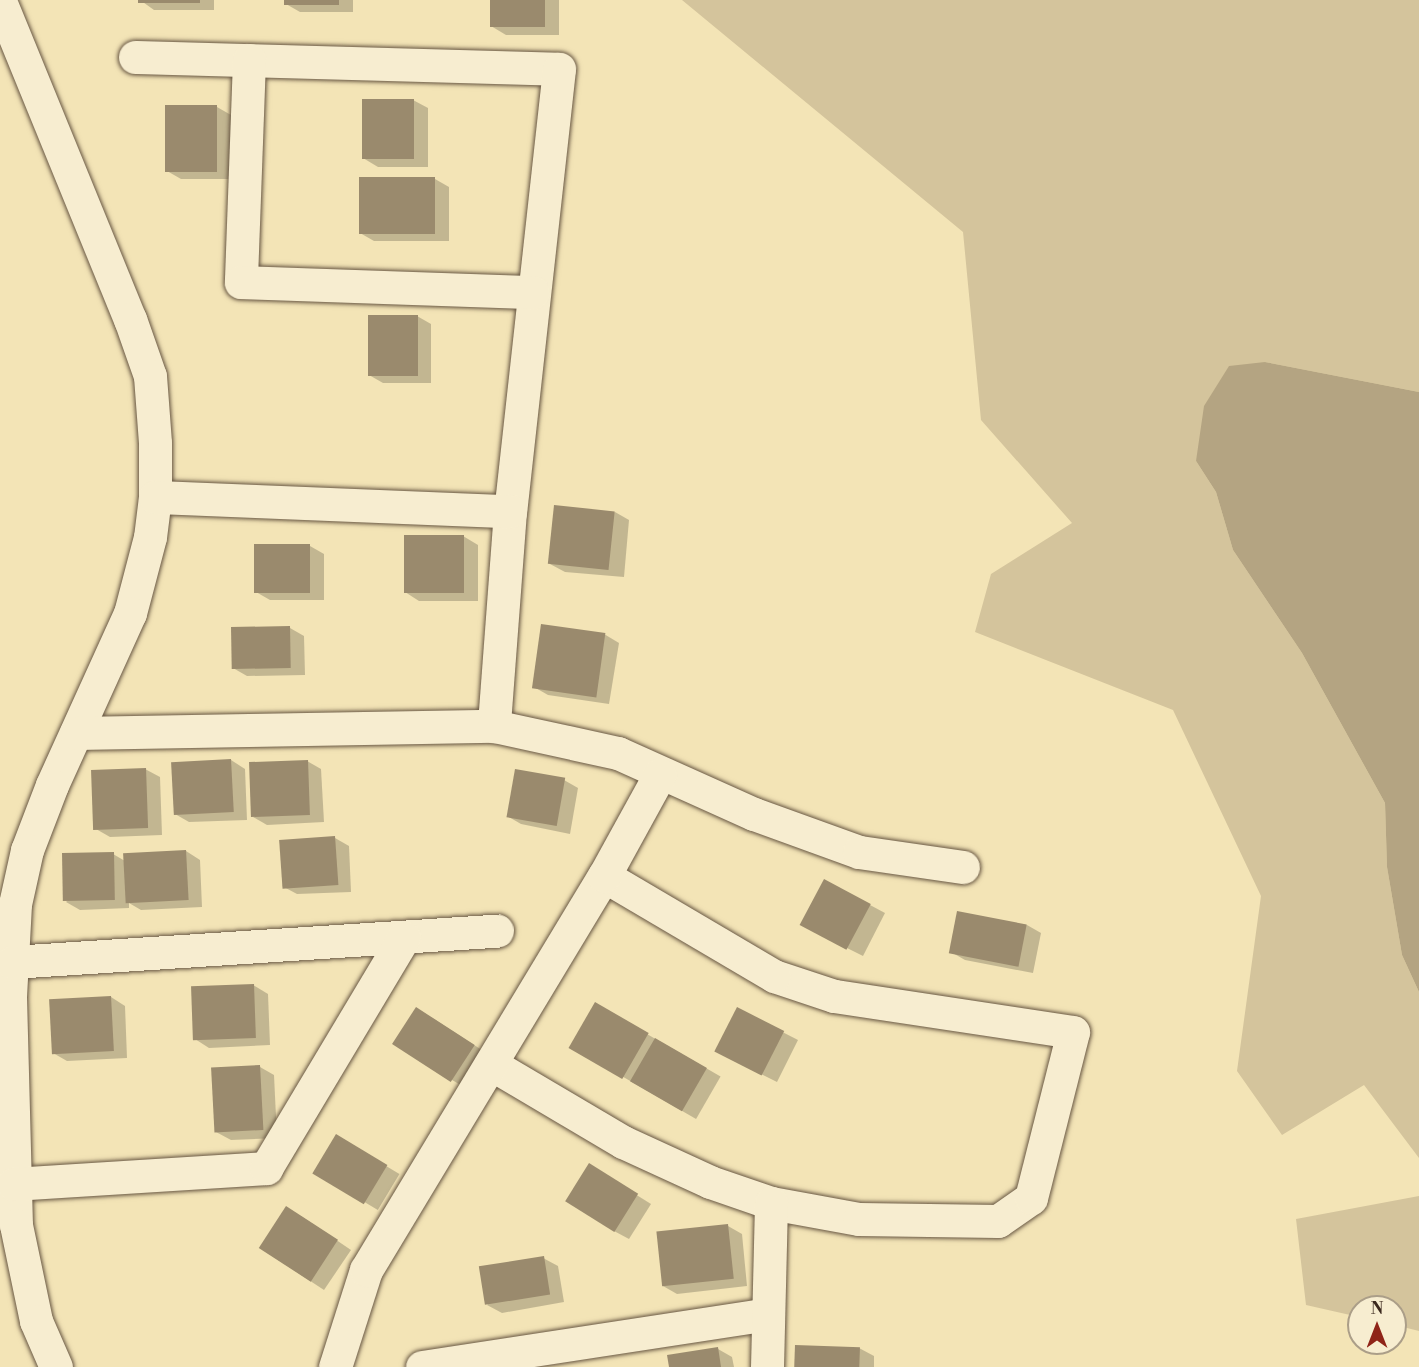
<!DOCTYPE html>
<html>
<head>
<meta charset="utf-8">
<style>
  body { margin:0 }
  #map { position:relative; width:1419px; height:1367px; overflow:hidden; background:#f3e4b6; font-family:"Libre Bodoni",serif }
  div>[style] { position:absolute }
  .green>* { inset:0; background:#d4c49c }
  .water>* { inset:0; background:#b4a482 }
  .shadow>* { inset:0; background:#0003; transform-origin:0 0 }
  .building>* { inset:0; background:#9a8a6d; transform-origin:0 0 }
  .roads { filter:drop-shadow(0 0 2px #685743) drop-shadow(0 0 2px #685743) }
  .minor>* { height:33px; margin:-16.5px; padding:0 16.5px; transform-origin:16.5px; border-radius:16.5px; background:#f7edd0 }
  span { translate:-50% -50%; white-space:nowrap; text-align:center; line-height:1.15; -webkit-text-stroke:4.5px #f7edd0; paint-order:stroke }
  .north { position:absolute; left:1347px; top:1295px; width:60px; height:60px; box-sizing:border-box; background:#f7edd0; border:2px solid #ab9e88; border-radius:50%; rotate:0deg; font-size:16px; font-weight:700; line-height:24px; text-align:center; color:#3a281d }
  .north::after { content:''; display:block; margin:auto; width:21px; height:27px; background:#8f2418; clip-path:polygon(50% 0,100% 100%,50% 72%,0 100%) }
</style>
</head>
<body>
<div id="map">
  <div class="green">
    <div style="clip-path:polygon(682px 0,1419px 0,1419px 392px,1265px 362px,1196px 461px,1216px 492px,1233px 550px,1302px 653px,1385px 803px,1387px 867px,1402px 955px,1419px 992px,1419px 1158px,1364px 1085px,1282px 1135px,1237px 1071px,1261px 896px,1173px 710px,975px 632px,991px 574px,1072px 523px,981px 420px,963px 232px)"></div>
    <div style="clip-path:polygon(1419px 1196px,1419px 1331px,1395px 1325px,1395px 1307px,1359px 1307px,1359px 1317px,1306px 1305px,1296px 1219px)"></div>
  </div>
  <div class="water">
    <div style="clip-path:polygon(1265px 362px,1419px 392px,1419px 992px,1402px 955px,1387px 867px,1385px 803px,1302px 653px,1233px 550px,1216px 492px,1196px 461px,1204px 406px,1229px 366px)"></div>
  </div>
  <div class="shadow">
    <div style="clip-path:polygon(140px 0,214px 0,214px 10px,154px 10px)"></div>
    <div style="clip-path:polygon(286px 0,353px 0,353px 12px,300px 12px,286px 4px)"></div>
    <div style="clip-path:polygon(491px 0,559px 0,559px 35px,506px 35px,491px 26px)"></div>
    <div style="clip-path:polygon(413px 100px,428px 108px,428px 167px,378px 167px,363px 158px)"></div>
    <div style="clip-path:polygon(217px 107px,231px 115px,231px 179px,181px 179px,167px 171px)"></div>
    <div style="clip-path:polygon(435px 179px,449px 187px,449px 241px,374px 241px,360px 233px)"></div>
    <div style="clip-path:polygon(417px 316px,431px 324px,431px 383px,383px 383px,369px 375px)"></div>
    <div style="clip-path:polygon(615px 512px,629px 520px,624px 577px,565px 572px,550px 564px)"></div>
    <div style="clip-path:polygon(463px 536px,478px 545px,478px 601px,419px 601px,405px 592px)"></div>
    <div style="clip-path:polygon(310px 546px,324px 554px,324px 600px,270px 600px,256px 592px)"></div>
    <div style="clip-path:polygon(290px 628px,304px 636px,305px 675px,247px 676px,233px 668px)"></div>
    <div style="clip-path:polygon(604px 634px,619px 643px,609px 704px,548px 695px,534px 687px)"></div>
    <div style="clip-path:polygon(231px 760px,245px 769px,247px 820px,189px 822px,175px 814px)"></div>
    <div style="clip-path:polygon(307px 761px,321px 769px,324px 822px,267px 825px,253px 817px)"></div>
    <div style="clip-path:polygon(145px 769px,160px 777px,162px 835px,110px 837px,96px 829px)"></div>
    <div style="clip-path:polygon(564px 780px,578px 788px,570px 834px,521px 824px,507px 816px)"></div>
    <div style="clip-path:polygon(335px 838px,349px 846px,351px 892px,297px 894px,282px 886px)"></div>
    <div style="clip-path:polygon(186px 851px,200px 860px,202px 907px,141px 910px,129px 903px,129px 908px,80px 910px,66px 902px,113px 854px,125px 861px)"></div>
    <div style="clip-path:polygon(825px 881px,885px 913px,863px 956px,817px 933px)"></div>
    <div style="clip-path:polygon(1027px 925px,1041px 933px,1033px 973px,965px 960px,951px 952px)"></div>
    <div style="clip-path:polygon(253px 985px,268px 994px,270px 1045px,209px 1048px,195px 1039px)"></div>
    <div style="clip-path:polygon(111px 997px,125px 1006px,127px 1058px,67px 1061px,53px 1053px)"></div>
    <div style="left:595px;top:1004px;width:145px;height:49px;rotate:30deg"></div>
    <div style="clip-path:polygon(738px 1009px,798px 1040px,777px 1082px,731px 1059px)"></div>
    <div style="clip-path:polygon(431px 1017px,488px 1054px,466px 1088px,452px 1080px)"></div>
    <div style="clip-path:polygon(260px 1067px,274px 1075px,277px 1138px,231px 1140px,216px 1132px)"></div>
    <div style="left:336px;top:1136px;width:74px;height:42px;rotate:31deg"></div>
    <div style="clip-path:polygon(603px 1174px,651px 1204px,629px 1239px,614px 1231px)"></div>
    <div style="clip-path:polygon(301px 1216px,351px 1250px,324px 1290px,260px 1248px)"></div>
    <div style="clip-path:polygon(728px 1226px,742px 1234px,747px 1286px,677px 1294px,663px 1286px)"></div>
    <div style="clip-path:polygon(543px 1258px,558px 1266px,564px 1302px,502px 1313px,487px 1305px)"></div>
    <div style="clip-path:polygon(859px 1348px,874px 1356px,874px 1367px,796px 1367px)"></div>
    <div style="clip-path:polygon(718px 1349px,732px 1357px,734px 1367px,670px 1367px)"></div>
  </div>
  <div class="building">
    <div style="left:138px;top:0;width:62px;height:3px"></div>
    <div style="left:284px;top:0;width:55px;height:5px"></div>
    <div style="left:490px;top:0;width:55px;height:27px"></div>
    <div style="left:362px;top:99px;width:52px;height:60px"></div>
    <div style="left:165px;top:105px;width:52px;height:67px"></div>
    <div style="left:359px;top:177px;width:76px;height:57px"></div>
    <div style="left:368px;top:315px;width:50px;height:61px"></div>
    <div style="left:554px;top:505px;width:61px;height:59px;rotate:6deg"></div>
    <div style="left:404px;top:535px;width:60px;height:58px"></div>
    <div style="left:254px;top:544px;width:56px;height:49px"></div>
    <div style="left:541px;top:624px;width:65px;height:65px;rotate:8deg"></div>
    <div style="left:290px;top:626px;width:42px;height:59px;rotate:89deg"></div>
    <div style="left:231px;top:759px;width:53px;height:60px;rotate:87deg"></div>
    <div style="left:308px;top:760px;width:55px;height:59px;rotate:88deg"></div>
    <div style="left:146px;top:768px;width:60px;height:55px;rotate:88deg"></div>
    <div style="left:515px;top:769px;width:51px;height:49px;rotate:10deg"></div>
    <div style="left:335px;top:836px;width:49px;height:56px;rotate:86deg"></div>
    <div style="left:186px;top:850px;width:50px;height:63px;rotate:87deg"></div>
    <div style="left:114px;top:852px;width:48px;height:52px;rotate:89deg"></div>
    <div style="left:824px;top:879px;width:53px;height:52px;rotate:28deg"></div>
    <div style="left:957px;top:911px;width:71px;height:43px;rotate:11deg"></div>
    <div style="left:254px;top:984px;width:54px;height:63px;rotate:88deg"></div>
    <div style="left:111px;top:996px;width:55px;height:62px;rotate:87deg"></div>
    <div style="left:595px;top:1002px;width:62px;height:53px;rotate:30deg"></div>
    <div style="left:416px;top:1007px;width:70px;height:44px;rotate:33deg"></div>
    <div style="left:737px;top:1007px;width:53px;height:50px;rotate:27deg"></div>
    <div style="left:655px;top:1038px;width:60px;height:50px;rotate:30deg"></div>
    <div style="left:260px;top:1065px;width:65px;height:49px;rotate:87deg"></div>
    <div style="left:336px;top:1134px;width:60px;height:46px;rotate:31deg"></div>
    <div style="left:589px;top:1163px;width:58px;height:45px;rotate:32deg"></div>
    <div style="left:286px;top:1206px;width:62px;height:50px;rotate:33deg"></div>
    <div style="left:728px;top:1224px;width:55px;height:72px;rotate:84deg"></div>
    <div style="left:544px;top:1256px;width:39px;height:66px;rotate:81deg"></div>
    <div style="left:795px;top:1345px;width:65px;height:22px;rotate:2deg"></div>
    <div style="clip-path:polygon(718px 1347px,721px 1367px,669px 1367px,667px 1355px)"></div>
  </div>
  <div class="roads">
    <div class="minor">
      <div style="left:0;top:1px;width:344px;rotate:67.8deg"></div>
      <div style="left:130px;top:319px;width:60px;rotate:70.7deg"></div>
      <div style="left:150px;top:376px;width:67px;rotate:85.7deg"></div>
      <div style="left:155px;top:443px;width:54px;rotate:90deg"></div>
      <div style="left:155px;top:497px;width:40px;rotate:97.1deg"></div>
      <div style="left:150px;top:537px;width:79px;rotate:104.7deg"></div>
      <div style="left:130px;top:613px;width:189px;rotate:114.4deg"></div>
      <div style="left:52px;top:785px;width:70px;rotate:111deg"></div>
      <div style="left:27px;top:850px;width:55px;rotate:102.5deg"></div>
      <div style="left:15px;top:904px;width:93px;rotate:93.1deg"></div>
      <div style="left:10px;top:997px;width:228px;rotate:88.5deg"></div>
      <div style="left:16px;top:1225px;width:98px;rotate:78.2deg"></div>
      <div style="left:36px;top:1321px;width:50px;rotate:66.5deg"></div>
      <div style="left:135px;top:57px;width:424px;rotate:1.6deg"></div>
      <div style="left:559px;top:69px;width:445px;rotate:96.3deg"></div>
      <div style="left:510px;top:511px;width:216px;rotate:94.3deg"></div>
      <div style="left:249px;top:60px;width:222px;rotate:92.1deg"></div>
      <div style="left:241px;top:282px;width:292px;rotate:2deg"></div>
      <div style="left:155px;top:497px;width:355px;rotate:2.3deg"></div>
      <div style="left:76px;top:733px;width:418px;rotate:-1deg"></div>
      <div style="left:494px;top:726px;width:127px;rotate:12.3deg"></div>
      <div style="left:618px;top:753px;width:149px;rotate:24.2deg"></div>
      <div style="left:754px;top:814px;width:112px;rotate:19.9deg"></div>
      <div style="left:859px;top:852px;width:105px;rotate:8.2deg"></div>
      <div style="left:12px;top:962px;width:486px;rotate:-3.7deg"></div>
      <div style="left:491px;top:1064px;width:153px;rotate:30.6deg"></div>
      <div style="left:623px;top:1142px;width:96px;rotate:24.7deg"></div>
      <div style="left:710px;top:1182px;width:65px;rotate:19deg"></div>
      <div style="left:771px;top:1203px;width:89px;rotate:10.3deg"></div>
      <div style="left:859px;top:1219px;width:139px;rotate:0.8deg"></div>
      <div style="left:998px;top:1221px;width:40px;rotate:-34.9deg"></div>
      <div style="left:1031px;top:1198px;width:171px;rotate:-75.8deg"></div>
      <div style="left:1073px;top:1032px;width:242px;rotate:-171.4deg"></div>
      <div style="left:834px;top:996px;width:63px;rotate:-161.6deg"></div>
      <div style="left:774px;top:976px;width:197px;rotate:-149.5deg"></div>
      <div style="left:13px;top:1184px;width:254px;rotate:-3.6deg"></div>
      <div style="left:266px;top:1168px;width:269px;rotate:-59.1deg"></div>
      <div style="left:335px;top:1367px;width:102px;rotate:-72.3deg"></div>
      <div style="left:366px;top:1270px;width:460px;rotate:-58.9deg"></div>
      <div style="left:604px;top:876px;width:116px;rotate:-61.2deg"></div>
      <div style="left:422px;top:1367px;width:349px;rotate:-8.7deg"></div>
      <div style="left:767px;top:1367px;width:164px;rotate:-88.6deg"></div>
    </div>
  </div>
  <div class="north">N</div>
</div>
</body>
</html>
